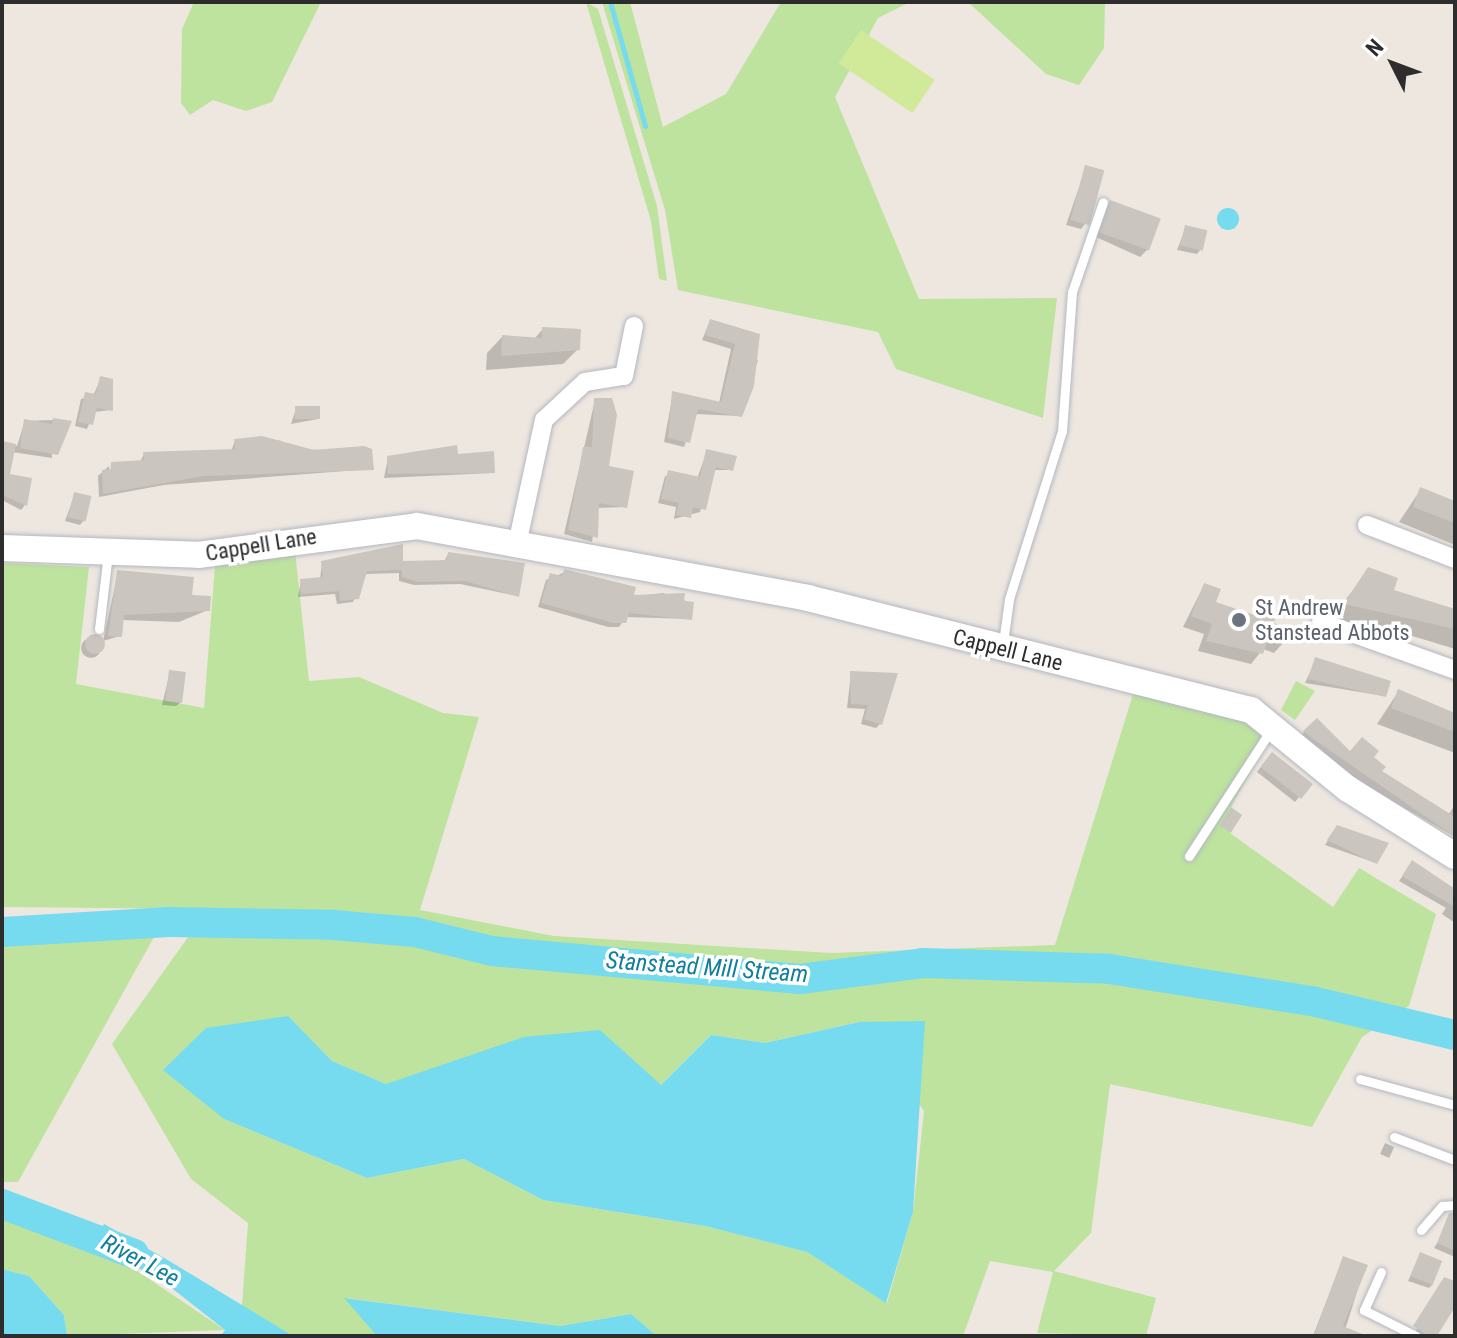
<!DOCTYPE html>
<html>
<head>
<meta charset="utf-8">
<style>
  body { margin:0 }
  #map { position:relative; width:1457px; height:1338px; overflow:hidden; background:#eee7e0; font-family:"Roboto Condensed",sans-serif }
  div>[style] { position:absolute }
  .green>* { inset:0; background:#bde39e }
  .pitch>* { inset:0; background:#d1ea9a; transform-origin:0 0 }
  .water>* { inset:0; background:#76dbee }
  .round { border-radius:50% }
  .shadow>* { inset:0; background:#0003; transform-origin:0 0 }
  .stream>* { height:5px; margin:-2.5px; padding:0 2.5px; transform-origin:2.5px; border-radius:2.5px; background:#76dbee }
  .river>* { height:30px; margin:-15px; padding:0 15px; transform-origin:15px; border-radius:15px; background:#76dbee }
  .building>* { inset:0; background:#cac5be; transform-origin:0 0 }
  .roads { filter:drop-shadow(0 0 2px #b3b7c0) drop-shadow(0 0 2px #b3b7c0) }
  .lane>* { height:9px; margin:-4.5px; padding:0 4.5px; transform-origin:4.5px; border-radius:4.5px; background:#fff }
  .street>* { height:18px; margin:-9px; padding:0 9px; transform-origin:9px; border-radius:9px; background:#fff }
  .secondary>* { height:26px; margin:-13px; padding:0 13px; transform-origin:13px; border-radius:13px; background:#fff }
  .dots>* { width:22px; height:22px; translate:-50% -50%; box-sizing:border-box; border:4px solid #fff; border-radius:50% }
  span { translate:-50% -50%; white-space:nowrap; text-align:center; line-height:1.15; -webkit-text-stroke:7px #fff; paint-order:stroke }
  .street-label { font-size:22px; color:#2d2d2d }
  .worship-label { font-size:22px; color:#5b616d }
  .left { translate:0 -50%; text-align:left }
  .water-label { font-size:24px; color:#107e9f; font-style:italic }
  .frame { position:absolute; inset:0; border:4px solid #2d2d2d; pointer-events:none }
  .north { position:absolute; left:1353px; top:24px; width:80px; height:80px; -webkit-text-stroke:6px #fff; paint-order:stroke; rotate:312deg; font-size:22px; font-weight:700; line-height:32px; text-align:center; color:#2d2d2d }
  .north::after { content:''; display:block; margin:auto; width:28px; height:36px; background:#2d2d2d; clip-path:polygon(50% 0,100% 100%,50% 72%,0 100%) }
</style>
</head>
<body>
<div id="map">
  <div class="green">
    <div style="clip-path:polygon(194px 2px,321px 2px,272px 102px,246px 111px,213px 100px,190px 115px,181px 103px,182px 29px)"></div>
    <div style="clip-path:polygon(586px 2px,598px 9px,657px 206px,667px 281px,659px 279px,651px 221px)"></div>
    <div style="clip-path:polygon(602px 2px,630px 2px,663px 127px,726px 94px,781px 2px,910px 2px,878px 18px,835px 97px,919px 299px,1057px 298px,1043px 418px,896px 369px,878px 332px,678px 290px,665px 210px)"></div>
    <div style="clip-path:polygon(968px 2px,1105px 2px,1104px 48px,1079px 85px,1046px 74px)"></div>
    <div style="clip-path:polygon(evenodd,295px 551px,309px 681px,359px 677px,443px 713px,479px 717px,420px 910px,554px 936px,831px 953px,1055px 945px,1135px 688px,1239px 717px,1270px 737px,1231px 807px,1242px 815px,1230px 833px,1333px 907px,1359px 868px,1436px 914px,1409px 1006px,1362px 1037px,1312px 1127px,1110px 1084px,1091px 1233px,1054px 1271px,1156px 1298px,1146px 1336px,1037px 1333px,1053px 1272px,990px 1261px,963px 1336px,657px 1336px,631px 1314px,560px 1326px,346px 1298px,377px 1336px,293px 1336px,242px 1306px,248px 1223px,191px 1179px,112px 1044px,208px 909px,2px 907px,2px 563px,89px 567px,76px 684px,204px 708px,215px 565px,295px 551px,287px 1016px,332px 1061px,386px 1084px,454px 1065px,661px 1085px,711px 1035px,765px 1043px,859px 1022px,924px 1111px,913px 1212px,887px 1303px,807px 1252px,705px 1226px,543px 1200px,464px 1159px,367px 1178px,224px 1119px,287px 1016px)"></div>
    <div style="clip-path:polygon(1296px 681px,1315px 691px,1295px 720px,1281px 710px)"></div>
    <div style="clip-path:polygon(154px 937px,18px 1182px,2px 1182px,2px 944px)"></div>
    <div style="clip-path:polygon(2px 1219px,94px 1242px,225px 1330px,67px 1336px,64px 1315px,29px 1276px,2px 1269px)"></div>
  </div>
  <div class="pitch">
    <div style="left:861px;top:30px;width:89px;height:40px;rotate:34deg"></div>
  </div>
  <div class="water">
    <div class="round" style="left:1217px;top:208px;width:22px;height:22px"></div>
    <div style="clip-path:polygon(288px 1016px,332px 1061px,386px 1084px,524px 1037px,600px 1030px,661px 1085px,711px 1035px,765px 1043px,859px 1022px,925px 1021px,913px 1212px,886px 1303px,807px 1252px,705px 1226px,543px 1200px,464px 1159px,367px 1178px,224px 1119px,163px 1070px,206px 1028px)"></div>
    <div style="clip-path:polygon(104px 1224px,166px 1259px,293px 1336px,221px 1336px,225px 1330px,169px 1286px,94px 1242px)"></div>
    <div style="clip-path:polygon(2px 1269px,29px 1276px,64px 1315px,67px 1336px,2px 1336px)"></div>
    <div style="clip-path:polygon(344px 1298px,560px 1326px,631px 1314px,657px 1336px,377px 1336px)"></div>
  </div>
  <div class="shadow">
    <div style="clip-path:polygon(1086px 167px,1085px 224px,1081px 229px,1066px 225px)"></div>
    <div style="clip-path:polygon(1111px 202px,1148px 249px,1140px 257px,1096px 237px)"></div>
    <div style="clip-path:polygon(1186px 227px,1201px 249px,1197px 254px,1177px 250px)"></div>
    <div style="clip-path:polygon(710px 321px,758px 360px,740px 416px,695px 414px,684px 447px,664px 442px,673px 393px,719px 403px,731px 349px,702px 340px)"></div>
    <div style="clip-path:polygon(543px 329px,578px 349px,563px 364px,486px 370px,487px 353px,502px 337px,534px 339px)"></div>
    <div style="clip-path:polygon(101px 378px,111px 410px,94px 412px,87px 429px,75px 426px,81px 399px,93px 396px)"></div>
    <div style="clip-path:polygon(595px 400px,607px 467px,625px 507px,597px 508px,592px 542px,564px 534px)"></div>
    <div style="clip-path:polygon(296px 409px,318px 419px,291px 424px)"></div>
    <div style="clip-path:polygon(53px 420px,52px 458px,12px 452px,2px 458px,2px 443px,17px 446px,25px 421px)"></div>
    <div style="clip-path:polygon(262px 438px,282px 441px,283px 449px,371px 451px,372px 469px,164px 485px,99px 497px,98px 476px,109px 466px,110px 479px,111px 464px,140px 462px,144px 454px,231px 451px,235px 441px)"></div>
    <div style="clip-path:polygon(707px 451px,731px 470px,713px 470px,700px 512px,674px 519px,676px 507px,658px 503px,665px 476px,697px 479px)"></div>
    <div style="clip-path:polygon(388px 458px,493px 473px,384px 478px)"></div>
    <div style="clip-path:polygon(2px 475px,25px 505px,21px 510px,2px 500px)"></div>
    <div style="clip-path:polygon(1421px 489px,1455px 503px,1455px 545px,1399px 522px)"></div>
    <div style="clip-path:polygon(75px 494px,84px 520px,80px 525px,65px 521px)"></div>
    <div style="clip-path:polygon(448px 554px,517px 596px,460px 584px,414px 585px,399px 581px,399px 573px,366px 574px,353px 602px,337px 604px,335px 594px,298px 597px,301px 581px,320px 580px,322px 562px,444px 562px)"></div>
    <div style="clip-path:polygon(1369px 569px,1391px 591px,1455px 611px,1455px 649px,1376px 625px,1370px 630px,1330px 620px)"></div>
    <div style="clip-path:polygon(118px 572px,190px 596px,208px 610px,179px 622px,122px 620px,120px 636px,103px 641px)"></div>
    <div style="clip-path:polygon(565px 572px,631px 597px,663px 593px,692px 603px,690px 619px,626px 617px,619px 627px,608px 627px,538px 607px,546px 580px)"></div>
    <div style="clip-path:polygon(1204px 585px,1213px 603px,1254px 618px,1264px 608px,1284px 642px,1274px 653px,1263px 649px,1251px 664px,1198px 651px,1204px 634px,1183px 627px)"></div>
    <div class="round" style="left:81px;top:638px;width:20px;height:20px"></div>
    <div style="clip-path:polygon(1316px 659px,1384px 696px,1305px 683px)"></div>
    <div style="clip-path:polygon(170px 672px,181px 702px,176px 706px,162px 705px)"></div>
    <div style="clip-path:polygon(851px 673px,880px 724px,876px 728px,861px 724px,865px 709px,847px 708px)"></div>
    <div style="clip-path:polygon(1398px 692px,1455px 714px,1455px 753px,1377px 724px)"></div>
    <div style="clip-path:polygon(1317px 720px,1350px 754px,1371px 757px,1380px 772px,1448px 815px,1455px 805px,1455px 837px,1354px 779px,1301px 735px)"></div>
    <div style="clip-path:polygon(1267px 759px,1310px 784px,1295px 802px,1257px 772px)"></div>
    <div style="clip-path:polygon(1333px 832px,1376px 863px,1325px 845px)"></div>
    <div style="clip-path:polygon(1412px 863px,1455px 889px,1455px 923px,1442px 914px,1446px 908px,1399px 881px)"></div>
    <div style="left:1385px;top:1143px;width:10px;height:12px;rotate:24deg"></div>
    <div style="clip-path:polygon(1455px 1215px,1455px 1257px,1434px 1248px)"></div>
    <div style="clip-path:polygon(1421px 1254px,1433px 1284px,1429px 1288px,1408px 1281px)"></div>
    <div style="clip-path:polygon(1343px 1258px,1365px 1267px,1343px 1336px,1313px 1336px)"></div>
    <div style="clip-path:polygon(1455px 1283px,1455px 1303px,1434px 1336px,1413px 1336px,1440px 1284px)"></div>
  </div>
  <div class="stream">
    <div style="left:610px;top:2px;width:129px;rotate:74.2deg"></div>
  </div>
  <div class="river">
    <div style="left:2px;top:932px;width:167px;rotate:-3.4deg"></div>
    <div style="left:169px;top:922px;width:164px;rotate:1deg"></div>
    <div style="left:333px;top:925px;width:82px;rotate:4.9deg"></div>
    <div style="left:415px;top:932px;width:79px;rotate:13.9deg"></div>
    <div style="left:492px;top:951px;width:309px;rotate:5.2deg"></div>
    <div style="left:800px;top:979px;width:124px;rotate:-7.4deg"></div>
    <div style="left:923px;top:963px;width:186px;rotate:1.8deg"></div>
    <div style="left:1109px;top:969px;width:206px;rotate:9deg"></div>
    <div style="left:1312px;top:1001px;width:147px;rotate:13.4deg"></div>
    <div style="left:2px;top:1204px;width:141px;rotate:20.7deg"></div>
  </div>
  <div class="building">
    <div style="left:1085px;top:165px;width:20px;height:57px;rotate:15deg"></div>
    <div style="left:1110px;top:200px;width:54px;height:34px;rotate:20deg"></div>
    <div style="left:1185px;top:225px;width:23px;height:21px;rotate:13deg"></div>
    <div style="clip-path:polygon(710px 319px,760px 334px,754px 386px,742px 417px,698px 409px,690px 443px,668px 438px,672px 391px,721px 402px,735px 344px,705px 335px)"></div>
    <div style="clip-path:polygon(542px 327px,581px 329px,580px 350px,501px 356px,502px 335px,542px 338px)"></div>
    <div style="clip-path:polygon(100px 376px,113px 379px,113px 411px,97px 408px,93px 425px,78px 422px,85px 392px,96px 394px)"></div>
    <div style="clip-path:polygon(594px 398px,612px 398px,617px 415px,609px 466px,634px 471px,627px 508px,599px 503px,598px 538px,568px 530px,583px 447px,592px 447px)"></div>
    <div style="left:320px;top:406px;width:13px;height:25px;rotate:90deg"></div>
    <div style="clip-path:polygon(53px 418px,72px 421px,58px 455px,20px 448px,24px 419px,52px 424px)"></div>
    <div style="clip-path:polygon(262px 436px,314px 450px,364px 446px,372px 449px,374px 470px,203px 476px,103px 494px,102px 470px,111px 469px,111px 462px,144px 460px,143px 452px,235px 449px,234px 439px)"></div>
    <div style="clip-path:polygon(2px 441px,16px 444px,10px 474px,32px 478px,27px 506px,2px 495px)"></div>
    <div style="clip-path:polygon(457px 445px,458px 454px,494px 451px,495px 473px,388px 474px,387px 456px)"></div>
    <div style="clip-path:polygon(706px 449px,737px 456px,733px 471px,716px 467px,706px 510px,693px 507px,691px 518px,676px 515px,679px 503px,661px 499px,668px 470px,700px 477px)"></div>
    <div style="clip-path:polygon(1420px 487px,1455px 501px,1455px 523px,1413px 507px)"></div>
    <div style="left:74px;top:492px;width:18px;height:26px;rotate:13deg"></div>
    <div style="clip-path:polygon(403px 544px,403px 561px,447px 560px,448px 552px,525px 563px,519px 597px,465px 581px,419px 582px,402px 577px,402px 570px,367px 571px,359px 599px,340px 601px,339px 591px,301px 594px,300px 579px,323px 577px,321px 561px)"></div>
    <div style="clip-path:polygon(1368px 567px,1398px 578px,1394px 590px,1455px 609px,1455px 629px,1344px 604px)"></div>
    <div style="clip-path:polygon(564px 569px,636px 587px,634px 595px,685px 593px,684px 601px,694px 602px,692px 620px,629px 613px,626px 623px,613px 623px,541px 603px,550px 573px,562px 576px)"></div>
    <div style="clip-path:polygon(117px 570px,194px 577px,192px 595px,211px 596px,210px 611px,124px 615px,122px 637px,108px 636px)"></div>
    <div style="clip-path:polygon(1204px 583px,1221px 589px,1216px 602px,1260px 617px,1264px 605px,1278px 610px,1274px 623px,1291px 630px,1286px 644px,1269px 637px,1263px 654px,1206px 641px,1212px 624px,1191px 616px)"></div>
    <div class="round" style="left:85px;top:634px;width:20px;height:20px"></div>
    <div style="clip-path:polygon(1315px 657px,1391px 681px,1386px 697px,1308px 679px)"></div>
    <div style="left:169px;top:670px;width:17px;height:31px;rotate:7deg"></div>
    <div style="clip-path:polygon(850px 671px,898px 673px,882px 725px,864px 719px,868px 705px,851px 704px)"></div>
    <div style="clip-path:polygon(1398px 689px,1455px 713px,1455px 732px,1391px 708px)"></div>
    <div style="clip-path:polygon(1317px 718px,1350px 751px,1362px 737px,1379px 751px,1374px 757px,1386px 767px,1382px 771px,1455px 817px,1455px 837px,1309px 736px,1303px 731px)"></div>
    <div style="left:1272px;top:752px;width:52px;height:19px;rotate:38deg"></div>
    <div style="left:1231px;top:808px;width:13px;height:21px;rotate:32deg"></div>
    <div style="clip-path:polygon(1337px 825px,1389px 843px,1377px 864px,1327px 840px)"></div>
    <div style="clip-path:polygon(1412px 860px,1455px 889px,1455px 907px,1402px 876px)"></div>
    <div style="clip-path:polygon(1449px 1213px,1455px 1213px,1455px 1251px,1437px 1243px)"></div>
    <div style="left:1420px;top:1252px;width:24px;height:26px;rotate:22deg"></div>
    <div style="clip-path:polygon(1343px 1256px,1368px 1265px,1343px 1326px,1367px 1336px,1314px 1336px)"></div>
    <div style="clip-path:polygon(1444px 1277px,1455px 1281px,1455px 1307px,1437px 1336px,1428px 1336px,1413px 1326px)"></div>
  </div>
  <div class="roads">
    <div class="lane">
      <div style="left:99px;top:629px;width:77px;rotate:-83.2deg"></div>
      <div style="left:1003px;top:643px;width:44px;rotate:-82.2deg"></div>
      <div style="left:1009px;top:599px;width:176px;rotate:-72.5deg"></div>
      <div style="left:1062px;top:431px;width:139px;rotate:-85.9deg"></div>
      <div style="left:1072px;top:292px;width:95px;rotate:-71deg"></div>
      <div style="left:1189px;top:856px;width:153px;rotate:-57deg"></div>
      <div style="left:1360px;top:1079px;width:98px;rotate:15.3deg"></div>
      <div style="left:1394px;top:1137px;width:65px;rotate:20.7deg"></div>
      <div style="left:1421px;top:1230px;width:32px;rotate:-49deg"></div>
      <div style="left:1442px;top:1206px;width:13px;rotate:-4deg"></div>
      <div style="left:1381px;top:1272px;width:42px;rotate:114.1deg"></div>
      <div style="left:1364px;top:1310px;width:58px;rotate:26.6deg"></div>
    </div>
    <div class="street">
      <div style="left:1367px;top:525px;width:94px;rotate:21.1deg"></div>
      <div style="left:518px;top:540px;width:123px;rotate:-77.8deg"></div>
      <div style="left:544px;top:420px;width:56px;rotate:-42.8deg"></div>
      <div style="left:585px;top:382px;width:39px;rotate:-9deg"></div>
      <div style="left:624px;top:376px;width:51px;rotate:-78.7deg"></div>
      <div style="left:1321px;top:622px;width:142px;rotate:19.7deg"></div>
    </div>
    <div class="secondary">
      <div style="left:2px;top:548px;width:196px;rotate:2deg"></div>
      <div style="left:198px;top:555px;width:221px;rotate:-7.5deg"></div>
      <div style="left:417px;top:526px;width:398px;rotate:10.4deg"></div>
      <div style="left:808px;top:598px;width:457px;rotate:14.2deg"></div>
      <div style="left:1251px;top:710px;width:125px;rotate:39.2deg"></div>
      <div style="left:1348px;top:789px;width:126px;rotate:32.1deg"></div>
    </div>
  </div>
  <div class="dots">
    <div style="left:1239px;top:620px;background:#6b7280"></div>
  </div>
  <div class="street-label">
    <span style="left:261px;top:545px;rotate:-9deg">Cappell Lane</span>
    <span style="left:1008px;top:650px;rotate:14deg">Cappell Lane</span>
  </div>
  <div class="worship-label">
    <span class="left" style="left:1255px;top:620px">St Andrew<br>Stanstead Abbots</span>
  </div>
  <div class="water-label">
    <span style="left:707px;top:968px;rotate:4deg">Stanstead Mill Stream</span>
    <span style="left:140px;top:1261px;rotate:28deg">River Lee</span>
  </div>
  <div class="frame"></div>
  <div class="north">N</div>
</div>
</body>
</html>
